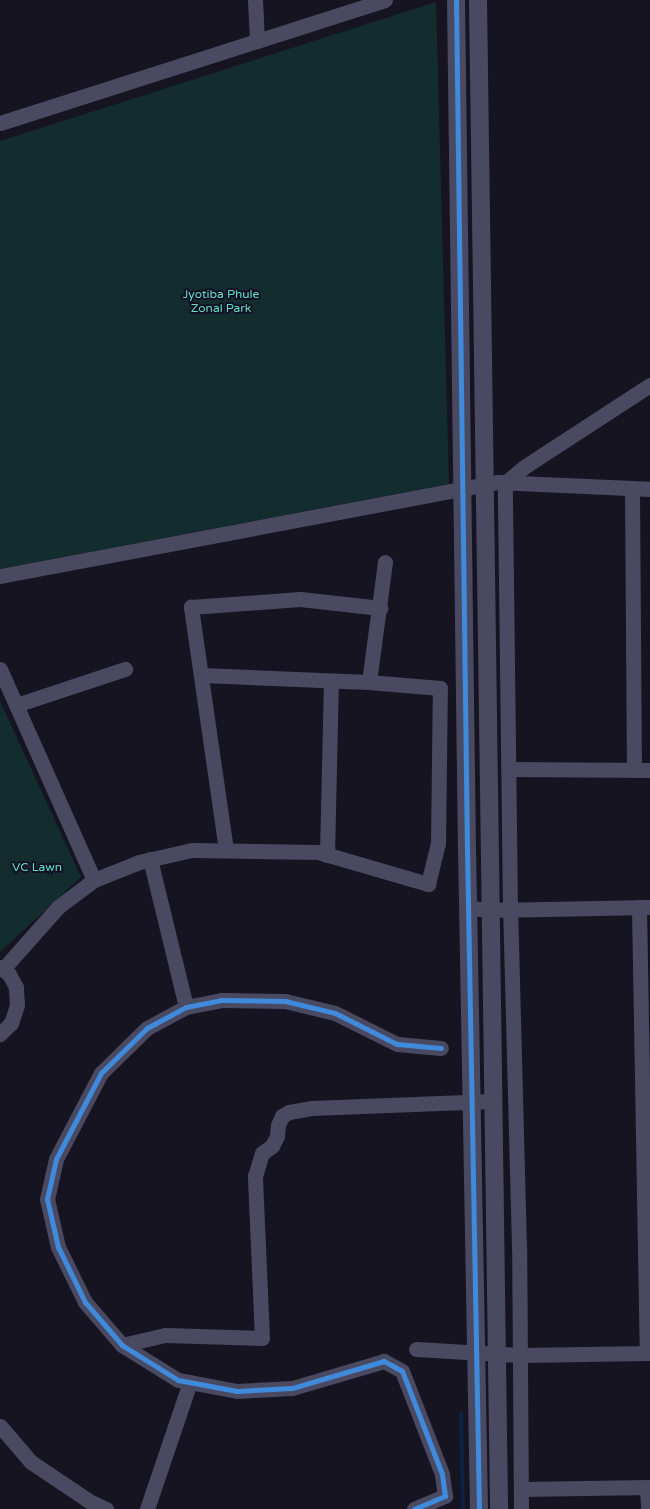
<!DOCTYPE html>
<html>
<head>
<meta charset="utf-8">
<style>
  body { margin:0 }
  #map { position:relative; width:650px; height:1509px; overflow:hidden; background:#161421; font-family:"Varela Round",sans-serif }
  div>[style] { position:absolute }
  .green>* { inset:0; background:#132c2d }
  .stream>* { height:4px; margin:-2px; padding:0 2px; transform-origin:2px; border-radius:2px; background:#0d2144 }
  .minor>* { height:15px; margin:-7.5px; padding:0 7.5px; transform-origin:7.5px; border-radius:7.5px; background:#4a4962 }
  .tertiary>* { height:18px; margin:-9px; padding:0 9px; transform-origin:9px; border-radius:9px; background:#4a4962 }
  .cycleway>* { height:5px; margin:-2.5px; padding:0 2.5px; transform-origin:2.5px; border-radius:2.5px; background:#408adc }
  span { translate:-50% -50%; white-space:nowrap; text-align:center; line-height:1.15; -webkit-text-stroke:4px #130f26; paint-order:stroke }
  .park-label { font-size:12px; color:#5fe0c0 }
</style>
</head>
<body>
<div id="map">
  <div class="green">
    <div style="clip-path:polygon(436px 2px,449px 484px,0 569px,0 141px)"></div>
    <div style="clip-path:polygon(0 701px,81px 877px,0 952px)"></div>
  </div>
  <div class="stream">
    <div style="left:461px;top:1413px;width:96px;rotate:88.8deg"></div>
  </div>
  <div class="minor">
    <div style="left:255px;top:0;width:41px;rotate:87.2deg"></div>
    <div style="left:0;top:123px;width:404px;rotate:-17.7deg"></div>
    <div style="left:632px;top:488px;width:282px;rotate:89.6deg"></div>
    <div style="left:0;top:576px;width:507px;rotate:-10.69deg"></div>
    <div style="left:498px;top:482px;width:152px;rotate:2.6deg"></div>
    <div style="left:0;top:669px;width:231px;rotate:66deg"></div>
    <div style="left:369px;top:682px;width:121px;rotate:-82.4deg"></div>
    <div style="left:16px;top:705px;width:115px;rotate:-18.3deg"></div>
    <div style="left:509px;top:769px;width:141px;rotate:0.4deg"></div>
    <div style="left:226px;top:850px;width:246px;rotate:-98.2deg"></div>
    <div style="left:191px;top:607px;width:109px;rotate:-4.2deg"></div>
    <div style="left:300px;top:599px;width:81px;rotate:6.4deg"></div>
    <div style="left:327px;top:855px;width:173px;rotate:-88.7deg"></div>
    <div style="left:150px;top:859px;width:152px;rotate:76.3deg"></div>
    <div style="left:639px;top:907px;width:446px;rotate:89deg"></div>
    <div style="left:468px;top:908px;width:21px;rotate:5deg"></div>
    <div style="left:489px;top:910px;width:161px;rotate:-1.1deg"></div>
    <div style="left:0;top:967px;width:11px;rotate:38deg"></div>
    <div style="left:9px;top:974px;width:15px;rotate:62deg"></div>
    <div style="left:16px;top:987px;width:18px;rotate:87deg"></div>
    <div style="left:17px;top:1005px;width:19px;rotate:108deg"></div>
    <div style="left:11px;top:1023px;width:16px;rotate:135deg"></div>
    <div style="left:3px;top:969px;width:83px;rotate:-48.4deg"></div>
    <div style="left:58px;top:907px;width:45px;rotate:-36.9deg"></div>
    <div style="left:94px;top:880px;width:48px;rotate:-21.8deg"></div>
    <div style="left:139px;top:862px;width:54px;rotate:-12.8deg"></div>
    <div style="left:192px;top:850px;width:126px;rotate:0.9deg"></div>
    <div style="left:318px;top:852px;width:115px;rotate:16.2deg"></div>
    <div style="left:428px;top:884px;width:42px;rotate:-76.3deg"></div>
    <div style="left:438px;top:843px;width:155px;rotate:-89.3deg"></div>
    <div style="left:440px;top:688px;width:71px;rotate:-175.2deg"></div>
    <div style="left:369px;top:682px;width:168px;rotate:-177.6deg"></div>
    <div style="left:122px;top:1345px;width:44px;rotate:-13.1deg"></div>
    <div style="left:165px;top:1335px;width:97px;rotate:1.8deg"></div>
    <div style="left:262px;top:1338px;width:162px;rotate:-92.5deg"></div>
    <div style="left:255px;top:1176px;width:24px;rotate:-73deg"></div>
    <div style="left:262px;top:1153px;width:12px;rotate:-35deg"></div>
    <div style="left:272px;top:1146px;width:11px;rotate:-63deg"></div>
    <div style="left:277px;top:1136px;width:11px;rotate:-85deg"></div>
    <div style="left:278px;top:1125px;width:10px;rotate:-66deg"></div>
    <div style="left:282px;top:1116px;width:8px;rotate:-30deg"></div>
    <div style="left:289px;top:1112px;width:22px;rotate:-10deg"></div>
    <div style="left:311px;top:1108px;width:181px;rotate:-2.2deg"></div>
    <div style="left:416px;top:1349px;width:104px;rotate:3.3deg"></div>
    <div style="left:520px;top:1355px;width:130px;rotate:-0.9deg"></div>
    <div style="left:0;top:1426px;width:48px;rotate:49.3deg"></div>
    <div style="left:31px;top:1462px;width:70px;rotate:33.9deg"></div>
    <div style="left:89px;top:1501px;width:19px;rotate:25deg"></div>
    <div style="left:647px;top:1487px;width:22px;rotate:87deg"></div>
    <div style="left:521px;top:1489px;width:129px;rotate:-0.9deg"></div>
    <div style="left:147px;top:1509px;width:134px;rotate:-71.3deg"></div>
    <div style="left:414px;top:1509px;width:34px;rotate:-23deg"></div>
    <div style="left:445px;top:1496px;width:22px;rotate:-98deg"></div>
    <div style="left:442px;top:1474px;width:110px;rotate:-111.2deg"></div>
    <div style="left:402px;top:1371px;width:21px;rotate:-151deg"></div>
    <div style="left:384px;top:1361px;width:96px;rotate:163.6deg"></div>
    <div style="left:292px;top:1388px;width:55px;rotate:176.9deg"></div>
    <div style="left:237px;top:1391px;width:60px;rotate:-169.4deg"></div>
    <div style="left:178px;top:1380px;width:66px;rotate:-148deg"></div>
    <div style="left:122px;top:1345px;width:57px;rotate:-130.7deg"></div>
    <div style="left:85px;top:1302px;width:61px;rotate:-116.1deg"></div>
    <div style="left:58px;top:1247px;width:49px;rotate:-102.9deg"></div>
    <div style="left:47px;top:1199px;width:41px;rotate:-77.3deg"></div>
    <div style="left:56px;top:1159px;width:97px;rotate:-62.4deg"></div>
    <div style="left:101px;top:1073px;width:64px;rotate:-44.4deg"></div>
    <div style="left:147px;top:1028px;width:44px;rotate:-28.3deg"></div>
    <div style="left:186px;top:1007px;width:36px;rotate:-11deg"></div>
    <div style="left:221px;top:1000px;width:64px;rotate:0.9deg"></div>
    <div style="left:285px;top:1001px;width:51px;rotate:13.5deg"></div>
    <div style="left:335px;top:1013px;width:69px;rotate:26.6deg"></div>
    <div style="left:397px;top:1044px;width:44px;rotate:5.2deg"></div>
    <div style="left:521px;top:1509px;width:261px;rotate:-90.4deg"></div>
    <div style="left:519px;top:1248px;width:339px;rotate:-91.5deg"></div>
    <div style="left:510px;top:909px;width:426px;rotate:-90.7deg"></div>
    <div style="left:505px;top:483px;width:25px;rotate:-40deg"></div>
    <div style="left:524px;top:467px;width:150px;rotate:-33.1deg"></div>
  </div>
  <div class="tertiary">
    <div style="left:456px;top:0;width:848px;rotate:89.26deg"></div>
    <div style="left:467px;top:848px;width:661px;rotate:88.96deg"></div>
    <div style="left:478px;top:0;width:1509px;rotate:89.2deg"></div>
  </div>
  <div class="cycleway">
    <div style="left:456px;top:0;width:848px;rotate:89.26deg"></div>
    <div style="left:467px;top:848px;width:661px;rotate:88.96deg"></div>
    <div style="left:414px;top:1509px;width:34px;rotate:-23deg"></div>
    <div style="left:445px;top:1496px;width:22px;rotate:-98deg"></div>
    <div style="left:442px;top:1474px;width:110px;rotate:-111.2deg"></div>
    <div style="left:402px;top:1371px;width:21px;rotate:-151deg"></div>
    <div style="left:384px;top:1361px;width:96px;rotate:163.6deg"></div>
    <div style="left:292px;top:1388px;width:55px;rotate:176.9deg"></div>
    <div style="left:237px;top:1391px;width:60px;rotate:-169.4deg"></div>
    <div style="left:178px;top:1380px;width:66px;rotate:-148deg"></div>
    <div style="left:122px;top:1345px;width:57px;rotate:-130.7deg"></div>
    <div style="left:85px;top:1302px;width:61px;rotate:-116.1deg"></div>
    <div style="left:58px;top:1247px;width:49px;rotate:-102.9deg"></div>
    <div style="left:47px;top:1199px;width:41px;rotate:-77.3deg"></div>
    <div style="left:56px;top:1159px;width:97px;rotate:-62.4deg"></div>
    <div style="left:101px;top:1073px;width:64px;rotate:-44.4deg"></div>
    <div style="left:147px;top:1028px;width:44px;rotate:-28.3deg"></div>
    <div style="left:186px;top:1007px;width:36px;rotate:-11deg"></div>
    <div style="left:221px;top:1000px;width:64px;rotate:0.9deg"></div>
    <div style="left:285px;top:1001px;width:51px;rotate:13.5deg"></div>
    <div style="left:335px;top:1013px;width:69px;rotate:26.6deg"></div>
    <div style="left:397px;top:1044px;width:44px;rotate:5.2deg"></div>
  </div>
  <div class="park-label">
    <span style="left:221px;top:302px">Jyotiba Phule<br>Zonal Park</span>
    <span style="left:37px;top:868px">VC Lawn</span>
  </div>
</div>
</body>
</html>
